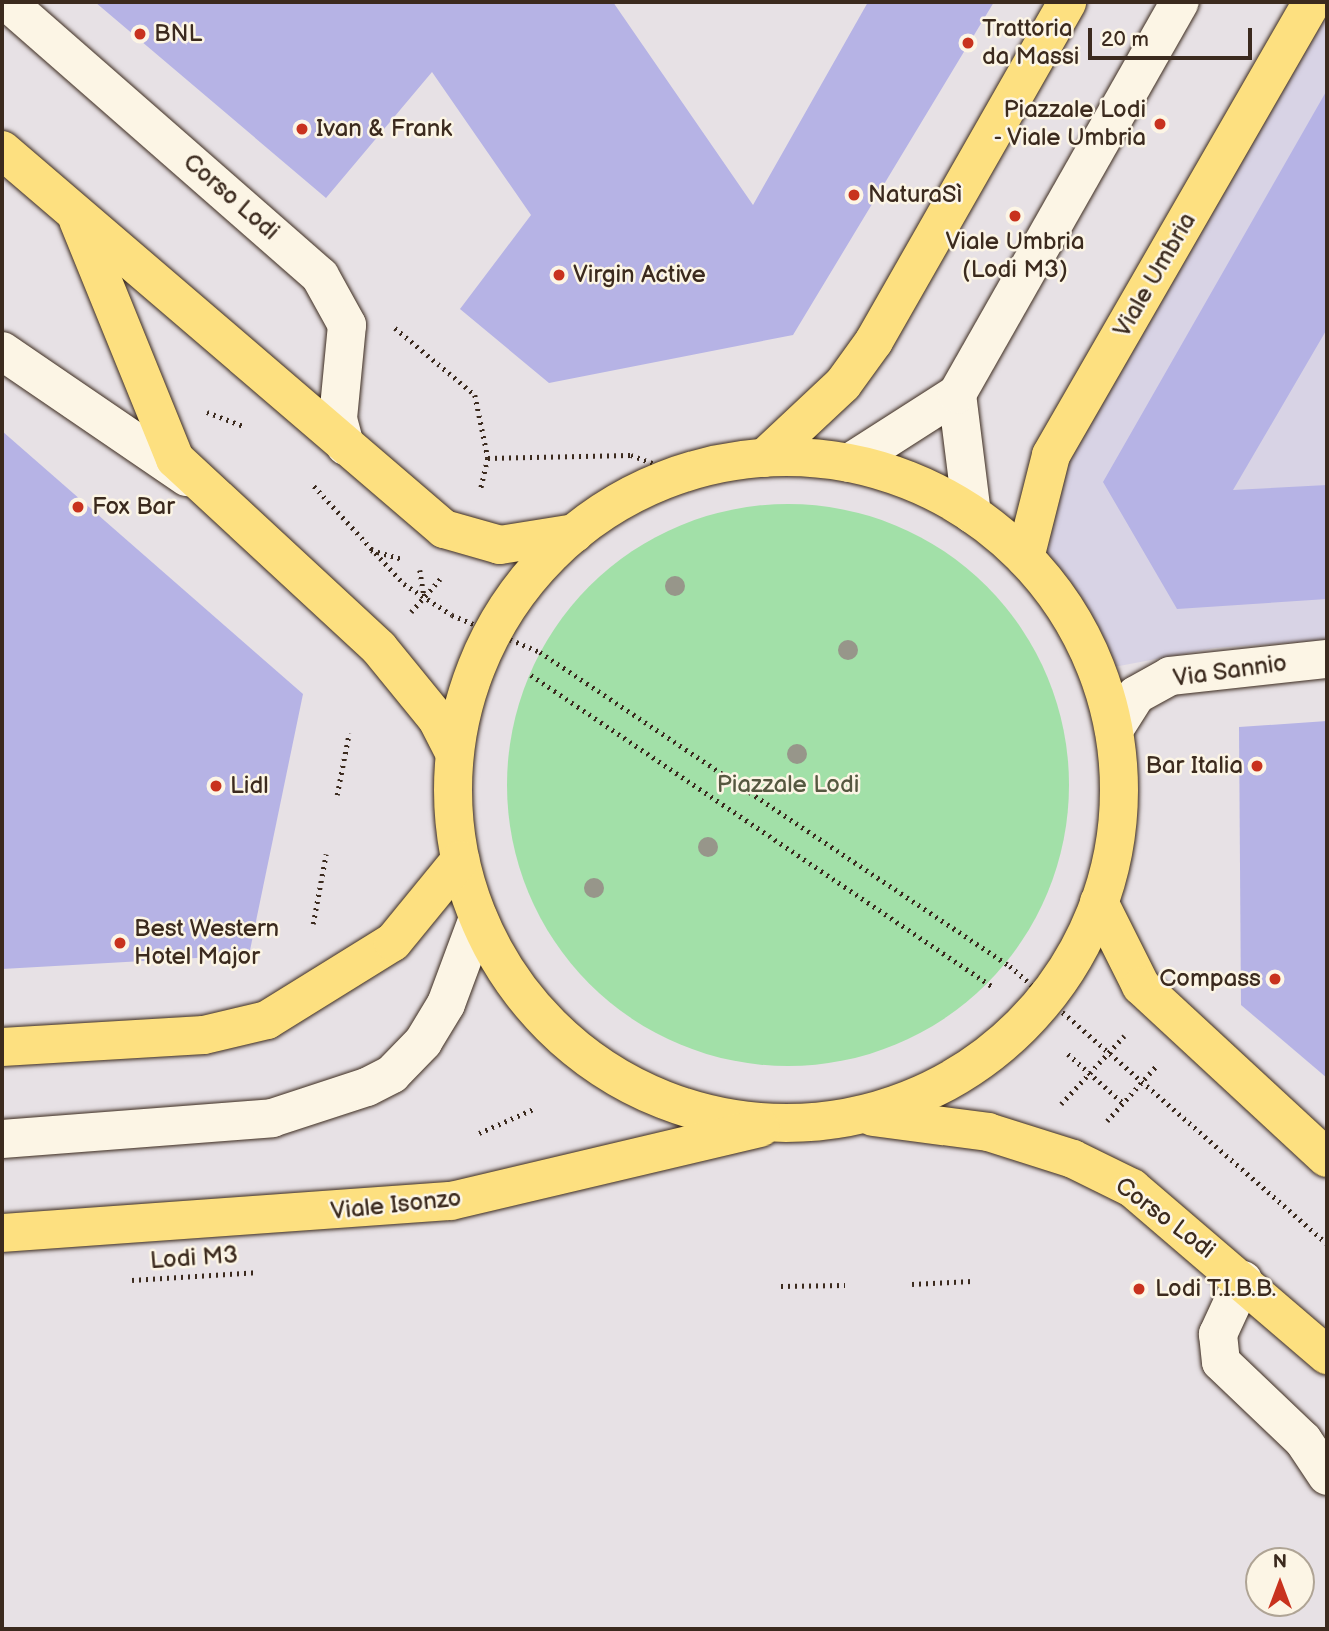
<!DOCTYPE html>
<html>
<head>
<meta charset="utf-8">
<style>
  body { margin:0 }
  #map { position:relative; width:1329px; height:1631px; overflow:hidden; background:#e7e1e5; font-family:"Balsamiq Sans",sans-serif }
  div>[style] { position:absolute }
  .built>* { inset:0; background:#d8d3e5 }
  .green>* { inset:0; background:#a2e0a8 }
  .round { border-radius:50% }
  .building>* { inset:0; background:#b6b3e5 }
  .path>* { height:4.5px; margin-top:-2.25px; transform-origin:0; background:repeating-linear-gradient(90deg,#3b2a1e 0 2px,transparent 0 7px) }
  .roads { filter:drop-shadow(0 0 2px #3b2a1e) drop-shadow(0 0 2px #3b2a1e) }
  .minor>* { height:38px; margin:-19px; padding:0 19px; transform-origin:19px; border-radius:19px; background:#fcf5e5 }
  .major>* { height:38px; margin:-19px; padding:0 19px; transform-origin:19px; border-radius:19px; background:#fde080 }
  .major>.ring { margin:-19px; padding:0; box-sizing:content-box; background:none; border:38px solid #fde080; border-radius:50% }
  .trees>* { width:20px; height:20px; margin:-10px; border-radius:50%; background:#97968a }
  .dots>* { width:19px; height:19px; translate:-50% -50%; box-sizing:border-box; border:4px solid #fcf5e5; border-radius:50% }
  span { translate:-50% -50%; white-space:nowrap; text-align:center; line-height:1.15; -webkit-text-stroke:5px #fcf5e5; paint-order:stroke }
  .poi-label { font-size:24px; color:#3b2a1e }
  .left { translate:0 -50%; text-align:left }
  .right { translate:-100% -50%; text-align:right }
  .street-label { font-size:24px; color:#3b2a1e }
  .park-label { font-size:24px; color:#555840 }
  .frame { position:absolute; inset:0; border:4px solid #3b2a1e; pointer-events:none }
  .north { position:absolute; left:1245px; top:1547px; width:70px; height:70px; box-sizing:border-box; background:#fcf5e5; border:2px solid #afa495; border-radius:50%; rotate:0deg; font-size:19px; font-weight:700; line-height:28px; text-align:center; color:#3b2a1e }
  .north::after { content:''; display:block; margin:auto; width:24px; height:32px; background:#c8321e; clip-path:polygon(50% 0,100% 100%,50% 72%,0 100%) }
  .scale { position:absolute; left:1088px; top:28px; width:164px; height:32px; box-sizing:border-box; border:4px solid #3b2a1e; border-top:0; padding-left:9px; font-size:21px; line-height:24px; white-space:nowrap; color:#3b2a1e; -webkit-text-stroke:5px #fcf5e5; paint-order:stroke }
</style>
</head>
<body>
<div id="map">
  <div class="built">
    <div style="clip-path:polygon(1327px 12px,1327px 640px,1215px 648px,1103px 669px,1082px 621px,1021px 541px)"></div>
  </div>
  <div class="green">
    <div class="round" style="left:507px;top:504px;width:562px;height:562px"></div>
  </div>
  <div class="building">
    <div style="clip-path:polygon(95px 2px,613px 2px,753px 205px,868px 2px,994px 2px,793px 335px,549px 383px,460px 309px,531px 215px,432px 72px,326px 198px)"></div>
    <div style="clip-path:polygon(1327px 90px,1327px 329px,1233px 490px,1327px 485px,1327px 599px,1177px 609px,1103px 482px)"></div>
    <div style="clip-path:polygon(2px 431px,303px 694px,249px 955px,2px 969px)"></div>
    <div style="clip-path:polygon(1327px 721px,1327px 1078px,1241px 1005px,1239px 727px)"></div>
  </div>
  <div class="path">
    <div style="left:395px;top:328px;width:104px;rotate:39.9deg"></div>
    <div style="left:475px;top:395px;width:64px;rotate:78.3deg"></div>
    <div style="left:488px;top:458px;width:32px;rotate:103deg"></div>
    <div style="left:207px;top:412px;width:40px;rotate:21deg"></div>
    <div style="left:488px;top:458px;width:143px;rotate:-1.2deg"></div>
    <div style="left:631px;top:455px;width:54px;rotate:20.4deg"></div>
    <div style="left:314px;top:486px;width:133px;rotate:47.4deg"></div>
    <div style="left:404px;top:584px;width:57px;rotate:32.9deg"></div>
    <div style="left:452px;top:615px;width:95px;rotate:22.8deg"></div>
    <div style="left:540px;top:652px;width:565px;rotate:33.75deg"></div>
    <div style="left:1010px;top:966px;width:422px;rotate:41.2deg"></div>
    <div style="left:371px;top:550px;width:33px;rotate:16deg"></div>
    <div style="left:420px;top:570px;width:26px;rotate:81deg"></div>
    <div style="left:411px;top:612px;width:44px;rotate:-48.7deg"></div>
    <div style="left:531px;top:675px;width:557px;rotate:34.03deg"></div>
    <div style="left:337px;top:795px;width:63px;rotate:-79deg"></div>
    <div style="left:313px;top:924px;width:71px;rotate:-79.5deg"></div>
    <div style="left:1068px;top:1054px;width:74px;rotate:41.7deg"></div>
    <div style="left:1061px;top:1104px;width:93px;rotate:-47.2deg"></div>
    <div style="left:1107px;top:1121px;width:75px;rotate:-48.2deg"></div>
    <div style="left:479px;top:1133px;width:62px;rotate:-23.7deg"></div>
    <div style="left:132px;top:1280px;width:126px;rotate:-3.6deg"></div>
    <div style="left:912px;top:1284px;width:60px;rotate:-2.9deg"></div>
    <div style="left:781px;top:1286px;width:64px;rotate:-0.9deg"></div>
  </div>
  <div class="roads">
    <div class="minor">
      <div style="left:7px;top:2px;width:416px;rotate:41.2deg"></div>
      <div style="left:320px;top:276px;width:56px;rotate:61.1deg"></div>
      <div style="left:347px;top:325px;width:94px;rotate:95.5deg"></div>
      <div style="left:338px;top:419px;width:28px;rotate:75deg"></div>
      <div style="left:2px;top:351px;width:224px;rotate:34.3deg"></div>
      <div style="left:957px;top:394px;width:121px;rotate:82.9deg"></div>
      <div style="left:849px;top:463px;width:128px;rotate:-32.6deg"></div>
      <div style="left:957px;top:394px;width:451px;rotate:-60.4deg"></div>
      <div style="left:1114px;top:730px;width:41px;rotate:-57.8deg"></div>
      <div style="left:1136px;top:695px;width:39px;rotate:-29deg"></div>
      <div style="left:1170px;top:676px;width:158px;rotate:-6.2deg"></div>
      <div style="left:2px;top:1139px;width:271px;rotate:-4.4deg"></div>
      <div style="left:272px;top:1118px;width:100px;rotate:-18.1deg"></div>
      <div style="left:367px;top:1087px;width:28px;rotate:-27deg"></div>
      <div style="left:392px;top:1074px;width:45px;rotate:-45.9deg"></div>
      <div style="left:423px;top:1042px;width:44px;rotate:-58.8deg"></div>
      <div style="left:446px;top:1004px;width:92px;rotate:-69.6deg"></div>
      <div style="left:1243px;top:1280px;width:60px;rotate:114.8deg"></div>
      <div style="left:1218px;top:1334px;width:28px;rotate:84deg"></div>
      <div style="left:1221px;top:1362px;width:113px;rotate:43.6deg"></div>
      <div style="left:1303px;top:1440px;width:43px;rotate:56.3deg"></div>
    </div>
    <div class="major">
      <div style="left:2px;top:150px;width:582px;rotate:40.61deg"></div>
      <div style="left:444px;top:529px;width:58px;rotate:15.9deg"></div>
      <div style="left:500px;top:545px;width:76px;rotate:-9.1deg"></div>
      <div style="left:78px;top:220px;width:258px;rotate:67.9deg"></div>
      <div style="left:175px;top:459px;width:278px;rotate:42.8deg"></div>
      <div style="left:379px;top:648px;width:92px;rotate:50.8deg"></div>
      <div style="left:437px;top:719px;width:38px;rotate:63deg"></div>
      <div class="ring" style="left:453px;top:457px;width:628px;height:628px"></div>
      <div style="left:764px;top:458px;width:108px;rotate:-43.1deg"></div>
      <div style="left:843px;top:384px;width:53px;rotate:-54.2deg"></div>
      <div style="left:874px;top:341px;width:390px;rotate:-60.3deg"></div>
      <div style="left:1025px;top:558px;width:106px;rotate:-75.8deg"></div>
      <div style="left:1051px;top:455px;width:523px;rotate:-60.05deg"></div>
      <div style="left:1099px;top:902px;width:94px;rotate:63.4deg"></div>
      <div style="left:1141px;top:986px;width:253px;rotate:42.8deg"></div>
      <div style="left:2px;top:1047px;width:202px;rotate:-3.4deg"></div>
      <div style="left:204px;top:1035px;width:65px;rotate:-13.4deg"></div>
      <div style="left:267px;top:1020px;width:148px;rotate:-31.8deg"></div>
      <div style="left:393px;top:942px;width:106px;rotate:-50.7deg"></div>
      <div style="left:873px;top:1117px;width:116px;rotate:7.4deg"></div>
      <div style="left:988px;top:1132px;width:89px;rotate:17.6deg"></div>
      <div style="left:1073px;top:1159px;width:66px;rotate:26.2deg"></div>
      <div style="left:1132px;top:1188px;width:257px;rotate:40.6deg"></div>
      <div style="left:2px;top:1233px;width:450px;rotate:-4.1deg"></div>
      <div style="left:451px;top:1201px;width:318px;rotate:-13.3deg"></div>
    </div>
  </div>
  <div class="trees">
    <div style="left:675px;top:586px"></div>
    <div style="left:848px;top:650px"></div>
    <div style="left:797px;top:754px"></div>
    <div style="left:708px;top:847px"></div>
    <div style="left:594px;top:888px"></div>
  </div>
  <div class="dots">
    <div style="left:140px;top:34px;background:#c8321e"></div>
    <div style="left:968px;top:43px;background:#c8321e"></div>
    <div style="left:1160px;top:124px;background:#c8321e"></div>
    <div style="left:302px;top:129px;background:#c8321e"></div>
    <div style="left:854px;top:195px;background:#c8321e"></div>
    <div style="left:1015px;top:216px;background:#c8321e"></div>
    <div style="left:559px;top:275px;background:#c8321e"></div>
    <div style="left:78px;top:507px;background:#c8321e"></div>
    <div style="left:1257px;top:766px;background:#c8321e"></div>
    <div style="left:216px;top:786px;background:#c8321e"></div>
    <div style="left:120px;top:943px;background:#c8321e"></div>
    <div style="left:1275px;top:979px;background:#c8321e"></div>
    <div style="left:1139px;top:1289px;background:#c8321e"></div>
  </div>
  <div class="poi-label">
    <span class="left" style="left:982px;top:43px">Trattoria<br>da Massi</span>
    <span class="left" style="left:154px;top:34px">BNL</span>
    <span class="right" style="left:1146px;top:124px">Piazzale Lodi<br>- Viale Umbria</span>
    <span class="left" style="left:316px;top:129px">Ivan &amp; Frank</span>
    <span class="left" style="left:868px;top:195px">NaturaSì</span>
    <span style="left:1015px;top:256px">Viale Umbria<br>(Lodi M3)</span>
    <span class="left" style="left:573px;top:275px">Virgin Active</span>
    <span class="left" style="left:92px;top:507px">Fox Bar</span>
    <span class="right" style="left:1243px;top:766px">Bar Italia</span>
    <span class="left" style="left:230px;top:786px">Lidl</span>
    <span class="left" style="left:134px;top:943px">Best Western<br>Hotel Major</span>
    <span class="right" style="left:1261px;top:979px">Compass</span>
    <span class="left" style="left:1155px;top:1289px">Lodi T.I.B.B.</span>
  </div>
  <div class="street-label">
    <span style="left:231px;top:197px;rotate:41deg">Corso Lodi</span>
    <span style="left:1155px;top:275px;rotate:-60deg">Viale Umbria</span>
    <span style="left:1230px;top:671px;rotate:-8deg">Via Sannio</span>
    <span style="left:396px;top:1205px;rotate:-6deg">Viale Isonzo</span>
    <span style="left:1165px;top:1218px;rotate:37deg">Corso Lodi</span>
    <span style="left:194px;top:1258px;rotate:-4deg">Lodi M3</span>
  </div>
  <div class="park-label">
    <span style="left:788px;top:785px">Piazzale Lodi</span>
  </div>
  <div class="frame"></div>
  <div class="north">N</div>
  <div class="scale">20 m</div>
</div>
</body>
</html>
